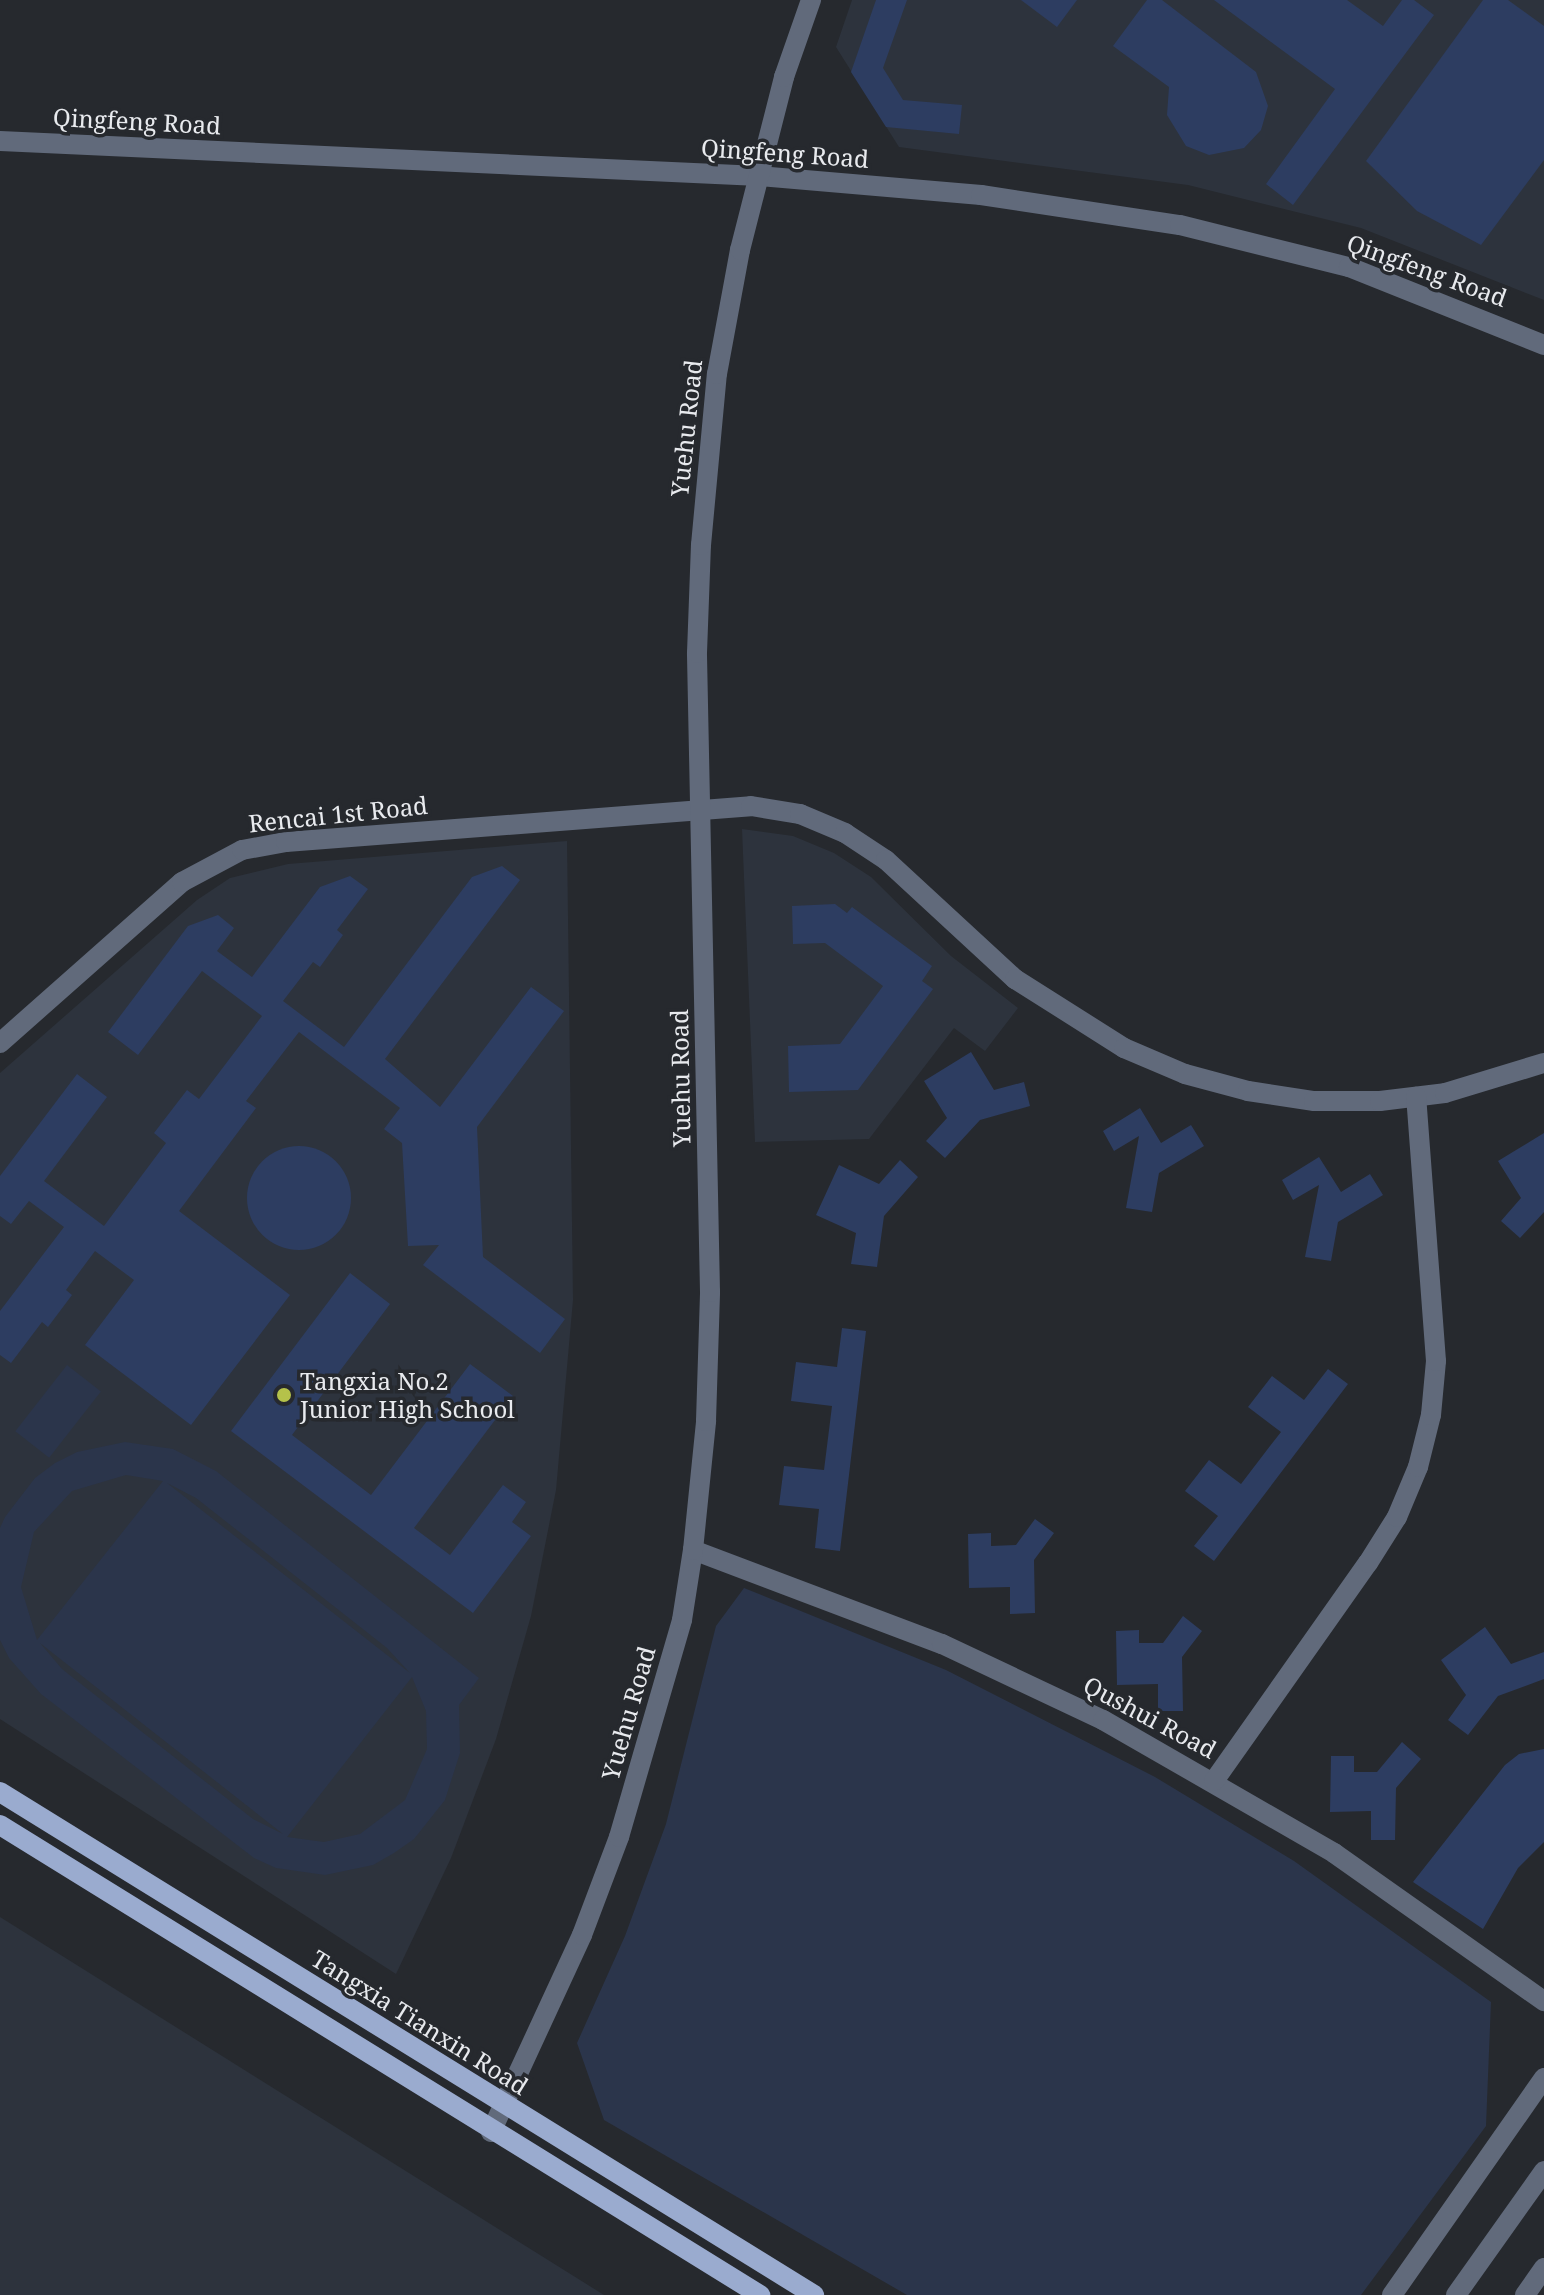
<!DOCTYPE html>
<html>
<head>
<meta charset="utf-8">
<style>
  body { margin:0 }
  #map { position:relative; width:1544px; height:2295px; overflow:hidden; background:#26292e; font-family:"Noto Serif",serif }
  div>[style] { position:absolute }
  .built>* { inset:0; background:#2d333d }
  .green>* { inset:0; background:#2b354b; transform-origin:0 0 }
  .building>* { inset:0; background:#2d3d61 }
  .round { border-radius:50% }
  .minor>* { height:20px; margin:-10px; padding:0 10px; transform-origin:10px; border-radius:10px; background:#616a7b }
  .major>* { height:20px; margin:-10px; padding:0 10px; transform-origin:10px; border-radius:10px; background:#9aabcf }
  .dots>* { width:22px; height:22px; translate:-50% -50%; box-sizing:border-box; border:4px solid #26292e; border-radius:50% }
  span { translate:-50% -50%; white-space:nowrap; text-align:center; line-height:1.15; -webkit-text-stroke:7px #26292e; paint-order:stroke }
  .street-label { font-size:24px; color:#e8eaee }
  .poi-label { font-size:24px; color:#e8eaee }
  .left { translate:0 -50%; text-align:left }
</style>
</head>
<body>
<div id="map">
  <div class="built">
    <div style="clip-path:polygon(852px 0,1544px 0,1544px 300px,1361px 228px,1188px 185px,899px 147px,836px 47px)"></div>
    <div style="clip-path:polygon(742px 829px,793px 836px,834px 853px,871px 877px,951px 956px,1018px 1008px,985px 1051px,954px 1028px,869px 1139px,755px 1142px)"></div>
    <div style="clip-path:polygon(567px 841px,573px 1300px,556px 1490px,531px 1616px,496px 1739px,451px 1858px,396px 1974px,0 1719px,0 1073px,197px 900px,230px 878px,288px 864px)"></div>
    <div style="clip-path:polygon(0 1917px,604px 2295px,0 2295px)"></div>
  </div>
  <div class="green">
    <div style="left:67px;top:1365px;width:43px;height:84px;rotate:38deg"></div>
    <div style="clip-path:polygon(evenodd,125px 1442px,173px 1449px,216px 1471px,479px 1678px,459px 1705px,460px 1753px,445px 1800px,414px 1839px,394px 1853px,373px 1865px,325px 1875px,276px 1868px,254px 1858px,41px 1694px,9px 1658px,0 1640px,0 1528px,5px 1517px,35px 1478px,55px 1463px,77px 1452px,125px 1442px,126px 1475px,163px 1481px,37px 1640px,21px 1587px,34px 1532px,72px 1491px,126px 1475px,125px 1442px,167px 1483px,196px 1498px,387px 1648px,410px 1673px,167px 1483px,125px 1442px,40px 1643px,283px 1834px,253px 1819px,62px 1669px,40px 1643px,125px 1442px,412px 1677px,426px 1711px,427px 1749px,405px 1800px,360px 1834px,324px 1842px,287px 1837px,412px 1677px)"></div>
    <div style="clip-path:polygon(744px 1588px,946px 1670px,1155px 1777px,1294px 1861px,1491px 2002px,1486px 2126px,1361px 2295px,907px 2295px,604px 2120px,577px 2043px,625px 1936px,666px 1824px,716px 1626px)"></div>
  </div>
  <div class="building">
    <div style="clip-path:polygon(876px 0,907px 0,883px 68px,903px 100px,962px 105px,959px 134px,886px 127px,851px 72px)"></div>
    <div style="clip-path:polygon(1021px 0,1077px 0,1057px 27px)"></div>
    <div style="clip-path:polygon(1147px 0,1162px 0,1256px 72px,1268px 106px,1261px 130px,1244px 148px,1209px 155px,1186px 146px,1167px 115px,1169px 87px,1113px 46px)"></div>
    <div style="clip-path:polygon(1214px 0,1347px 0,1383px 26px,1402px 0,1414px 0,1434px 15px,1293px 205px,1266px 184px,1335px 89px)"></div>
    <div style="clip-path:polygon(1483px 0,1508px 0,1544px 26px,1544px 160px,1481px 245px,1417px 211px,1366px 161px)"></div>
    <div style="clip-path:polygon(502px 866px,520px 880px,385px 1059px,440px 1107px,531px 987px,564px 1011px,477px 1127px,483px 1257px,565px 1319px,540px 1353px,423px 1265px,439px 1245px,408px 1246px,402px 1143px,384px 1129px,400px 1108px,299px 1032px,246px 1101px,256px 1108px,179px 1211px,290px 1295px,191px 1425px,85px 1345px,134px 1280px,95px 1251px,66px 1290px,72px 1295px,48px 1327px,42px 1322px,11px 1363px,0 1355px,0 1311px,64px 1227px,29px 1201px,11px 1224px,0 1216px,0 1176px,77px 1074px,107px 1097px,44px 1181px,104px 1226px,166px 1143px,154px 1133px,187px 1090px,199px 1099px,262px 1016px,202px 971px,138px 1055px,108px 1032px,188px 926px,218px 915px,234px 928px,217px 951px,252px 977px,320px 887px,350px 876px,368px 889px,337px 930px,343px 935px,320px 967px,313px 962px,283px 1001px,344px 1047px,472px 877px)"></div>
    <div style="clip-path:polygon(835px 904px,847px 913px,852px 907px,932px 966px,922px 981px,933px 989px,858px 1090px,789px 1092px,788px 1046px,840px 1044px,883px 986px,825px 943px,793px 944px,792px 906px)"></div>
    <div style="clip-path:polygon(971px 1052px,994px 1090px,1024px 1082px,1030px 1106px,980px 1120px,945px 1158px,926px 1141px,947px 1118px,924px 1081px)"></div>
    <div style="clip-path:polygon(1140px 1108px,1161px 1143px,1191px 1125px,1204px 1146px,1159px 1173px,1152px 1212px,1126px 1208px,1139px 1136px,1114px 1151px,1103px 1131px)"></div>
    <div style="clip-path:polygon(1544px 1133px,1544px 1212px,1520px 1238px,1501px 1221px,1521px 1198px,1498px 1161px)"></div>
    <div class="round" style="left:247px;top:1146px;width:104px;height:104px"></div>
    <div style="clip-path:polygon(1319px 1157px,1341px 1192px,1370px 1174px,1383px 1195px,1338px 1222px,1331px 1261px,1305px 1257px,1319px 1185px,1293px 1200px,1282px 1180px)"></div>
    <div style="clip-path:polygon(900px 1160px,918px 1177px,884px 1216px,877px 1267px,851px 1264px,856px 1233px,816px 1215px,839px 1165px,879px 1184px)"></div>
    <div style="clip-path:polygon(350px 1273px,390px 1304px,292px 1435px,371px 1495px,470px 1364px,513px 1396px,414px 1528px,450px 1555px,503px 1485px,526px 1502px,512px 1522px,531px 1536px,473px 1613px,231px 1431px)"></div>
    <div style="clip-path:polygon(842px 1328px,866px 1331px,840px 1551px,815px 1548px,819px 1509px,779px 1505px,784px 1466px,824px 1470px,832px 1406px,791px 1401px,796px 1362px,837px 1367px)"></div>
    <div style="clip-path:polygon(1328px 1369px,1348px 1384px,1214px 1561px,1194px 1546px,1218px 1516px,1185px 1491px,1209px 1460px,1241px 1484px,1270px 1446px,1281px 1432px,1248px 1407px,1272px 1376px,1304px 1400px)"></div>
    <div style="clip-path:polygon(1035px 1519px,1054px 1533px,1034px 1560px,1035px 1613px,1010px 1614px,1010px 1587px,969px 1588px,968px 1534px,991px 1533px,991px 1546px,1016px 1545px)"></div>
    <div style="clip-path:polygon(1183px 1616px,1202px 1631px,1182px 1657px,1183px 1711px,1158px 1711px,1158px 1684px,1117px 1685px,1116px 1631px,1139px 1630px,1139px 1643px,1163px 1643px)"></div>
    <div style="clip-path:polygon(1485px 1627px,1511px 1664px,1544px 1652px,1544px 1679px,1498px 1696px,1468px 1735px,1448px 1720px,1466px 1695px,1441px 1660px)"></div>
    <div style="clip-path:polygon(1402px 1742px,1421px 1759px,1396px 1788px,1395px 1840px,1371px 1840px,1371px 1811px,1330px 1812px,1331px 1756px,1354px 1756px,1354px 1772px,1377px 1772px)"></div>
    <div style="clip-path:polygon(1544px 1749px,1544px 1842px,1518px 1868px,1483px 1929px,1413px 1882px,1505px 1765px,1519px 1754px)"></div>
  </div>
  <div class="minor">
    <div style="left:0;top:141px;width:760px;rotate:2.64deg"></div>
    <div style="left:759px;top:176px;width:223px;rotate:4.9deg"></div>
    <div style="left:981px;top:195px;width:201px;rotate:8.6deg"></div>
    <div style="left:1180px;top:225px;width:174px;rotate:14deg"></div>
    <div style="left:1349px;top:267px;width:210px;rotate:21.8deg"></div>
    <div style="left:0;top:1043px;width:243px;rotate:-41.5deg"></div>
    <div style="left:182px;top:882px;width:68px;rotate:-28.1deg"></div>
    <div style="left:242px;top:850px;width:45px;rotate:-10.3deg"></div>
    <div style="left:286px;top:842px;width:466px;rotate:-4.4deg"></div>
    <div style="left:751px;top:806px;width:50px;rotate:9.3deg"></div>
    <div style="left:800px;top:814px;width:49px;rotate:22.9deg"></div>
    <div style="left:845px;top:833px;width:49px;rotate:33.4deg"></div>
    <div style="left:886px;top:860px;width:176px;rotate:42.7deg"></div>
    <div style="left:1015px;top:979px;width:129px;rotate:32.3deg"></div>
    <div style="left:1124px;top:1048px;width:66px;rotate:23.1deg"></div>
    <div style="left:1185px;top:1074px;width:65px;rotate:15.1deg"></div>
    <div style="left:1248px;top:1091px;width:67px;rotate:8.6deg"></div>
    <div style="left:1314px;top:1101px;width:66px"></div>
    <div style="left:1380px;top:1101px;width:65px;rotate:-7deg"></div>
    <div style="left:1445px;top:1093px;width:103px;rotate:-16.9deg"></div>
    <div style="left:693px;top:1550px;width:266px;rotate:20.7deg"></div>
    <div style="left:942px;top:1644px;width:178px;rotate:25.3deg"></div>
    <div style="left:1103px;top:1720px;width:267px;rotate:29.9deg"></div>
    <div style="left:1334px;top:1853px;width:257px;rotate:35.2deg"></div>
    <div style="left:1214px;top:1781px;width:267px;rotate:-54.8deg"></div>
    <div style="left:1368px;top:1563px;width:54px;rotate:-57.8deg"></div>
    <div style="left:1397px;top:1517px;width:54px;rotate:-67.2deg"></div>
    <div style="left:1418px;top:1467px;width:54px;rotate:-76deg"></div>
    <div style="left:1431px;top:1415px;width:54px;rotate:-84.7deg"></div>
    <div style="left:1436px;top:1361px;width:265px;rotate:-94.3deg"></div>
    <div style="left:491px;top:2132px;width:217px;rotate:-65.2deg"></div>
    <div style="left:582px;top:1935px;width:105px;rotate:-69.3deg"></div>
    <div style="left:619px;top:1837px;width:226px;rotate:-73.8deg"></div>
    <div style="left:682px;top:1620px;width:71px;rotate:-81.1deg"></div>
    <div style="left:693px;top:1550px;width:130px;rotate:-84.2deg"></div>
    <div style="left:706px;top:1421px;width:129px;rotate:-88.2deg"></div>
    <div style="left:710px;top:1292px;width:639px;rotate:-91.17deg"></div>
    <div style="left:697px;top:653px;width:108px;rotate:-87.9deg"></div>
    <div style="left:701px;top:545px;width:172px;rotate:-84.7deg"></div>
    <div style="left:717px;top:374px;width:126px;rotate:-79.5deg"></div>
    <div style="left:740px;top:250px;width:179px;rotate:-75.7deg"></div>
    <div style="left:784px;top:77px;width:82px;rotate:-70.7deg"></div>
    <div style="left:1392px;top:2295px;width:265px;rotate:-55deg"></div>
    <div style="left:1456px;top:2295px;width:152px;rotate:-54.6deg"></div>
    <div style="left:1525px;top:2295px;width:33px;rotate:-55deg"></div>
  </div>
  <div class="major">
    <div style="left:0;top:1792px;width:957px;rotate:31.71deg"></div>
    <div style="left:0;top:1825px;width:894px;rotate:31.73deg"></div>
  </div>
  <div class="dots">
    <div style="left:284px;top:1395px;background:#b5c24a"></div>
  </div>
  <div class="street-label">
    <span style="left:137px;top:121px;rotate:3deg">Qingfeng Road</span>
    <span style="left:785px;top:153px;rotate:4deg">Qingfeng Road</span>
    <span style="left:1427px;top:270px;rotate:20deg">Qingfeng Road</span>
    <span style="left:686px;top:428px;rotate:-84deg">Yuehu Road</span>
    <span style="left:338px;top:814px;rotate:-6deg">Rencai 1st Road</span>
    <span style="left:680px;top:1078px;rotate:-91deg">Yuehu Road</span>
    <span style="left:628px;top:1713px;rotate:-74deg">Yuehu Road</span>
    <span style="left:1150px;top:1717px;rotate:28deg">Qushui Road</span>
    <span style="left:420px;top:2022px;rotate:32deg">Tangxia Tianxin Road</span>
  </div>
  <div class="poi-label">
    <span class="left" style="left:300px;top:1395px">Tangxia No.2<br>Junior High School</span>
  </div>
</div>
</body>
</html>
